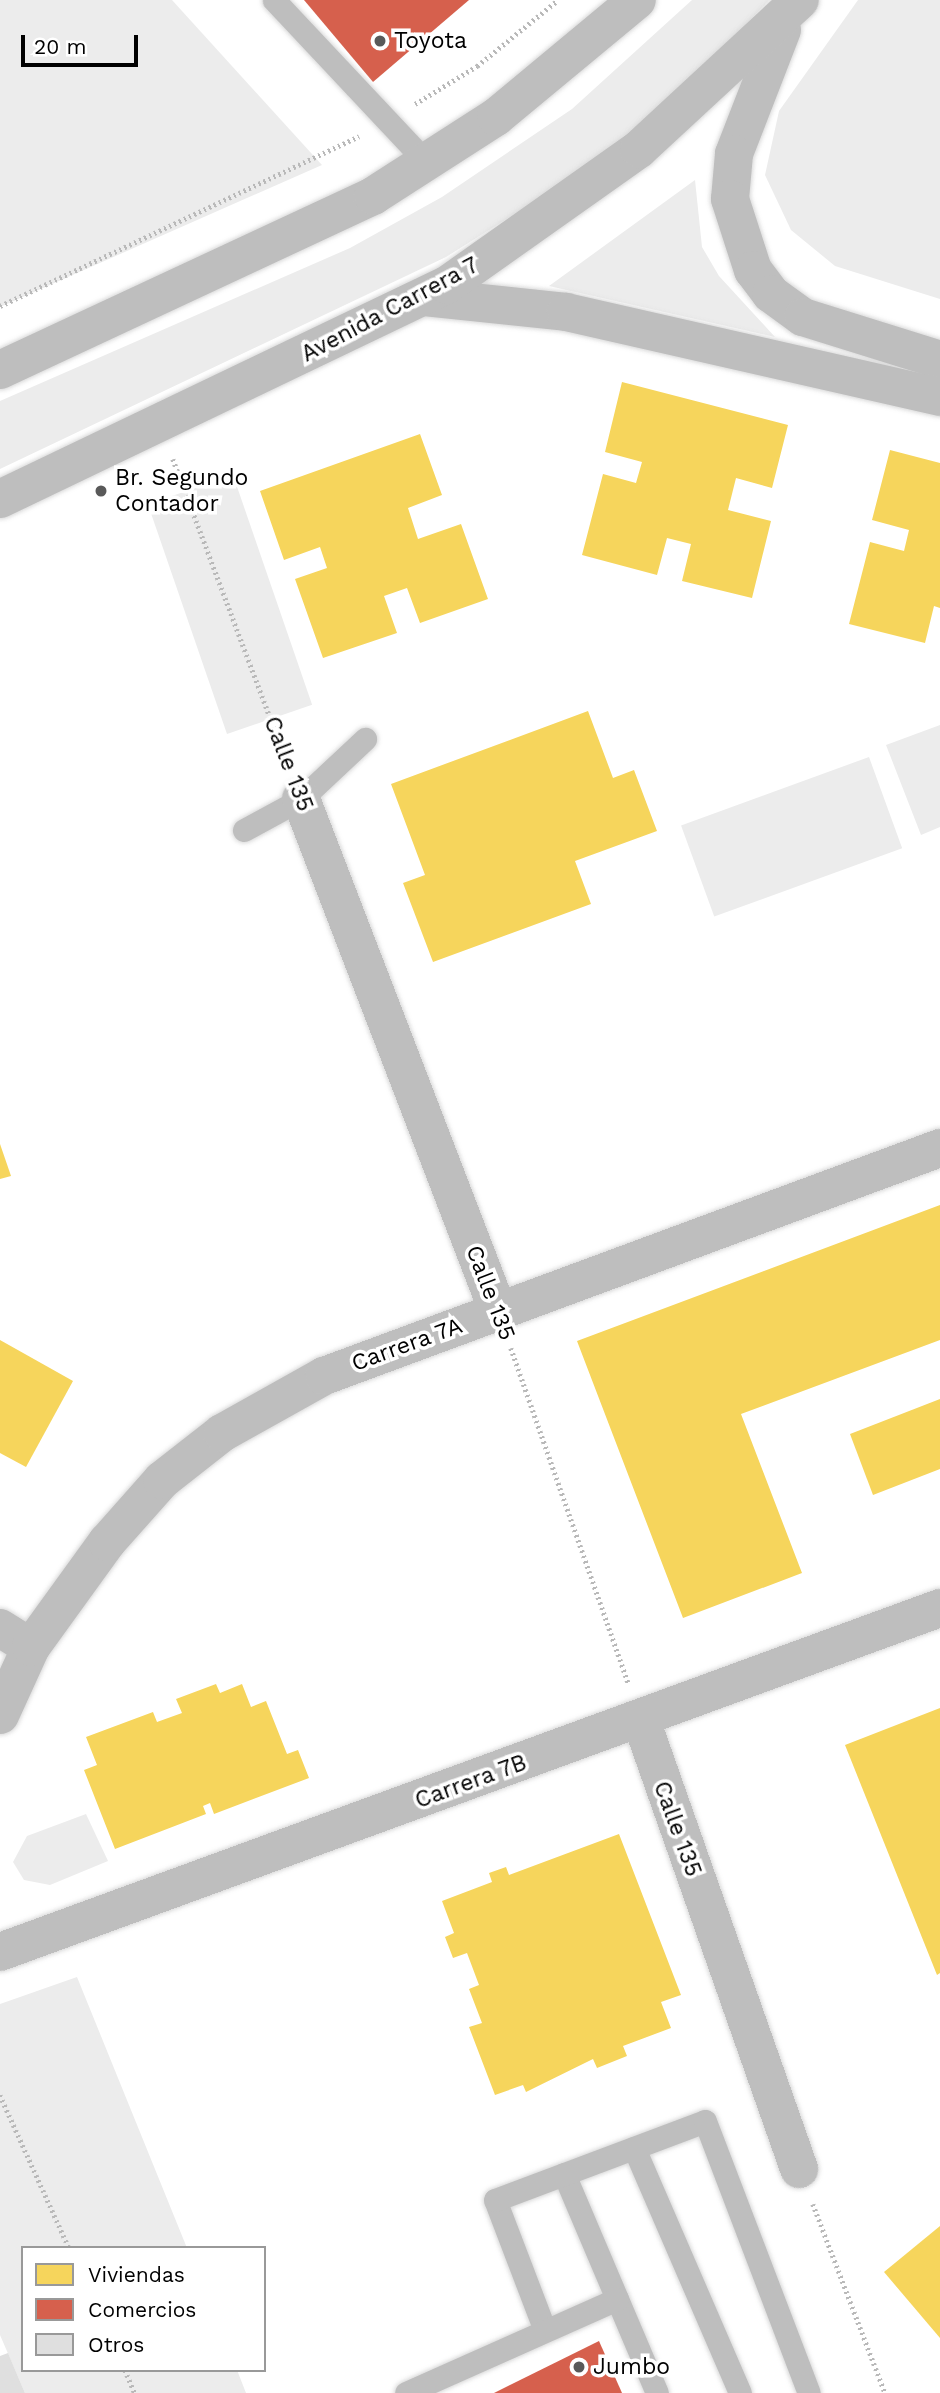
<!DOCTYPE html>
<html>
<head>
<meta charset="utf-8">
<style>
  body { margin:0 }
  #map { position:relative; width:940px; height:2393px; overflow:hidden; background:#fff; font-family:"Work Sans",sans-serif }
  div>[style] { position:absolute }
  .green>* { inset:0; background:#ececec; transform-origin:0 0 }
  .homes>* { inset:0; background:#f6d55c }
  .shops>* { inset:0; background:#d6604d }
  .building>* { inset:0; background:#dfdfdf }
  .path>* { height:4.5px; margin-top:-2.25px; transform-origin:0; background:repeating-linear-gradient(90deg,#b9b9b9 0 2px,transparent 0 5.5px) }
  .roads { filter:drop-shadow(0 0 2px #dbdbdb) drop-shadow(0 0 2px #dbdbdb) }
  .service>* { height:23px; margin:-11.5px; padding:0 11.5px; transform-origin:11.5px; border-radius:11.5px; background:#bebebe }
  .minor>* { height:38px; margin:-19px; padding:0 19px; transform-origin:19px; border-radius:19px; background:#bebebe }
  .primary>* { height:38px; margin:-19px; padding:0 19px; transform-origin:19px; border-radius:19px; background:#bebebe }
  .dots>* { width:19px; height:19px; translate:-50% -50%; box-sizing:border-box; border:4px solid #fff; border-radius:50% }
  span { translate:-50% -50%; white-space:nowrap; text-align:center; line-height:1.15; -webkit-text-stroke:7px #fff; paint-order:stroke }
  .poi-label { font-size:23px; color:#000 }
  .left { translate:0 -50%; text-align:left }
  .street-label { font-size:23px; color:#000 }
  .legend { position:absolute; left:21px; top:2246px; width:245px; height:126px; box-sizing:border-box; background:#fff; border:2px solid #999; margin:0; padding:9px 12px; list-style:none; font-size:21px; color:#000 }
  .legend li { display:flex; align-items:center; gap:14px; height:35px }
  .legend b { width:35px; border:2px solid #999 }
  .scale { position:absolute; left:21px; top:35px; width:117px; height:32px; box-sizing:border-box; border:4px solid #000; border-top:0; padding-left:9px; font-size:21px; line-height:24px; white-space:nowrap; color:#000; -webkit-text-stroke:5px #fff; paint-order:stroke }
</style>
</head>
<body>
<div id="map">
  <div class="green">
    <div style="clip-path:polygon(0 0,172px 0,322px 165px,0 307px)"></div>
    <div style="clip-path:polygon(692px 0,769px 0,698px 76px,578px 174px,446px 257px,0 469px,0 401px,350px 248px,442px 197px,572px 109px)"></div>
    <div style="clip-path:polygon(858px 0,940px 0,940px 299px,835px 266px,791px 230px,765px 175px,779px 111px)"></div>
    <div style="clip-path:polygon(695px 180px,702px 247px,719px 276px,775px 337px,549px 286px)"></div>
    <div style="left:233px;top:475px;width:243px;height:90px;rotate:71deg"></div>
    <div style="clip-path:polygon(940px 725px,940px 827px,921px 835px,886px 745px)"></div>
    <div style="left:869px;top:757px;width:97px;height:200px;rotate:70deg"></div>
    <div style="clip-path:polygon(86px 1814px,108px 1861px,50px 1885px,24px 1880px,13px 1862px,27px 1836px)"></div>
    <div style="clip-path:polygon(77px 1977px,187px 2248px,23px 2248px,23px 2370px,237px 2370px,246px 2393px,25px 2393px,0 2335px,0 2004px)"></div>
  </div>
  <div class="homes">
    <div style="clip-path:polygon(622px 382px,788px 425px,772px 488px,736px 478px,728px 510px,771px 521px,752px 598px,682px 581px,691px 544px,667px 538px,657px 575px,582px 555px,603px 474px,636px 483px,642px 462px,605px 452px)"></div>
    <div style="clip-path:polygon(420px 434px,442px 495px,408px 508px,418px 539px,461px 524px,488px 599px,420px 623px,407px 588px,384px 596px,397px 633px,323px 658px,295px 579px,327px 568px,320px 547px,284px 560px,260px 491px)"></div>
    <div style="clip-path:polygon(890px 450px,940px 463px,940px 608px,934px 606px,925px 643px,849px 624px,870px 542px,904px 551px,909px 530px,872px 520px)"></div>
    <div style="clip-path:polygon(588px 711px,613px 778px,634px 770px,657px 831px,575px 861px,591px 904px,433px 962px,403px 883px,425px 875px,391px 784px)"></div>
    <div style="clip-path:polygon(0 1144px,11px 1176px,0 1179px)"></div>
    <div style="clip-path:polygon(940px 1205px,940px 1340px,741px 1414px,802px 1573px,683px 1618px,577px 1341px)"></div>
    <div style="clip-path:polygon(0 1340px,73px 1381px,26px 1467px,0 1453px)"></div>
    <div style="clip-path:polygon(940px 1399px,940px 1469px,873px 1495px,850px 1434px)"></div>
    <div style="clip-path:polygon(216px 1684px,220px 1693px,242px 1684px,251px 1707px,266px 1701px,287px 1754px,298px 1750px,309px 1778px,214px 1814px,210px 1803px,203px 1806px,206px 1814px,115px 1849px,84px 1770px,97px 1765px,86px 1737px,153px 1712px,157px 1722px,182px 1713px,176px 1699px)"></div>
    <div style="clip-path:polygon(940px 1708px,940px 1973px,937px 1975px,845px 1745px)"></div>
    <div style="clip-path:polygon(619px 1834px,681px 1995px,661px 2002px,671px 2028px,623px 2046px,627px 2056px,597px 2068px,593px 2059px,526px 2092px,523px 2085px,495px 2095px,469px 2027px,482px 2023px,469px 1989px,479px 1985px,467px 1953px,453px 1958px,445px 1937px,454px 1933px,442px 1901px,492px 1882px,489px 1873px,506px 1867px,509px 1875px)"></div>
    <div style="clip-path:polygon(940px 2226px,940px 2338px,884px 2272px)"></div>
  </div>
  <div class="shops">
    <div style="clip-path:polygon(304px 0,469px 0,373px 82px)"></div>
    <div style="clip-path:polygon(599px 2341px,622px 2393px,494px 2393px)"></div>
  </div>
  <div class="building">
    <div style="clip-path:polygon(8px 2353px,25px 2393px,0 2393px,0 2356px)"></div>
  </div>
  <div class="path">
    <div style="left:415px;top:104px;width:73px;rotate:-31.5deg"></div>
    <div style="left:477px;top:66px;width:104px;rotate:-39.2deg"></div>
    <div style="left:0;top:306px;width:397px;rotate:-25.3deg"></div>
    <div style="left:173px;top:459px;width:327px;rotate:69.4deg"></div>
    <div style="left:511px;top:1348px;width:355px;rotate:70.7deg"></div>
    <div style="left:0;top:2095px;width:168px;rotate:65.7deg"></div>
    <div style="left:813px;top:2204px;width:202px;rotate:69.1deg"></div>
    <div style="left:125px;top:2370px;width:25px;rotate:67deg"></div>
  </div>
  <div class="roads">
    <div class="service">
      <div style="left:274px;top:0;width:225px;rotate:46.8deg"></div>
      <div style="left:244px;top:830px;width:65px;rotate:-28.5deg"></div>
      <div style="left:301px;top:799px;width:88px;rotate:-43.2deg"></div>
      <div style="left:634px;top:2148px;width:267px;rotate:66.6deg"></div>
      <div style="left:564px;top:2174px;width:238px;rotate:67deg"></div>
      <div style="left:544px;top:2328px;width:137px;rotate:-110.9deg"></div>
      <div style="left:495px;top:2200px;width:224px;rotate:-20.6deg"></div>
      <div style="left:705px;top:2121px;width:291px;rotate:69.1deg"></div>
      <div style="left:406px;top:2393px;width:231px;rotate:-24deg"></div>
    </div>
    <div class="minor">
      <div style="left:301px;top:799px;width:549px;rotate:68.95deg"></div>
      <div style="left:0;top:1628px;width:36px;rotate:32deg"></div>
      <div style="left:0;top:1715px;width:75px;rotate:-65.5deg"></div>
      <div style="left:31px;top:1647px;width:130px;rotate:-54.1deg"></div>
      <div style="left:107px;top:1542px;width:83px;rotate:-48.4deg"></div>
      <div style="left:162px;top:1480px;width:76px;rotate:-38.1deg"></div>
      <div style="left:222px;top:1433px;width:117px;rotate:-29.2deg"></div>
      <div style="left:324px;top:1376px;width:657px;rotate:-20.31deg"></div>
      <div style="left:641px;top:1720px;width:476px;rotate:70.6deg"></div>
      <div style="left:0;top:1952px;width:1001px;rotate:-20.1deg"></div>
    </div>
    <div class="primary">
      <div style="left:782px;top:30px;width:133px;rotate:111.2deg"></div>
      <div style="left:734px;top:154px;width:45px;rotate:95.1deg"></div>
      <div style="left:730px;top:199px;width:75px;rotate:72.1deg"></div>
      <div style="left:753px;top:270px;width:30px;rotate:53deg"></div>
      <div style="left:771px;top:294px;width:39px;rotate:36deg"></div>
      <div style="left:803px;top:317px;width:144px;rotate:17.4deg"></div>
      <div style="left:424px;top:297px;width:143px;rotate:6deg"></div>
      <div style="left:566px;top:312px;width:384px;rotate:12.8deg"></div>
      <div style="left:0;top:370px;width:412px;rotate:-25deg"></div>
      <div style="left:373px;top:196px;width:146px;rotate:-32.7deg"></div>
      <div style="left:496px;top:117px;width:183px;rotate:-39.7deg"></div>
      <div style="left:0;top:499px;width:496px;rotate:-25.6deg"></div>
      <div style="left:447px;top:285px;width:235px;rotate:-35.3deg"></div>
      <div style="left:639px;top:149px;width:219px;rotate:-42.8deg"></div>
    </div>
  </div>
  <div class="dots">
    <div style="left:380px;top:41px;background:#595959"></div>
    <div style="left:101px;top:491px;background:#595959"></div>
    <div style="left:579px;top:2367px;background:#595959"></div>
  </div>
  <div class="poi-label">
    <span class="left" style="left:394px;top:41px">Toyota</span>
    <span class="left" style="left:115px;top:491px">Br. Segundo<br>Contador</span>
    <span class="left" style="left:593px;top:2367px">Jumbo</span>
  </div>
  <div class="street-label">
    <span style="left:390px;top:310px;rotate:-28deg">Avenida Carrera 7</span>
    <span style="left:288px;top:764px;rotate:69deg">Calle 135</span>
    <span style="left:490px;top:1293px;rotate:69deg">Calle 135</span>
    <span style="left:407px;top:1345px;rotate:-20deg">Carrera 7A</span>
    <span style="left:471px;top:1782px;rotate:-20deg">Carrera 7B</span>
    <span style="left:677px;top:1829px;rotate:70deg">Calle 135</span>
  </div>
  <ul class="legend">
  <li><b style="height:19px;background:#f6d55c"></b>Viviendas</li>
  <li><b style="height:19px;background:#d6604d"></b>Comercios</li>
  <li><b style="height:19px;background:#dfdfdf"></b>Otros</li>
  </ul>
  <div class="scale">20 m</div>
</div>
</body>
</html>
